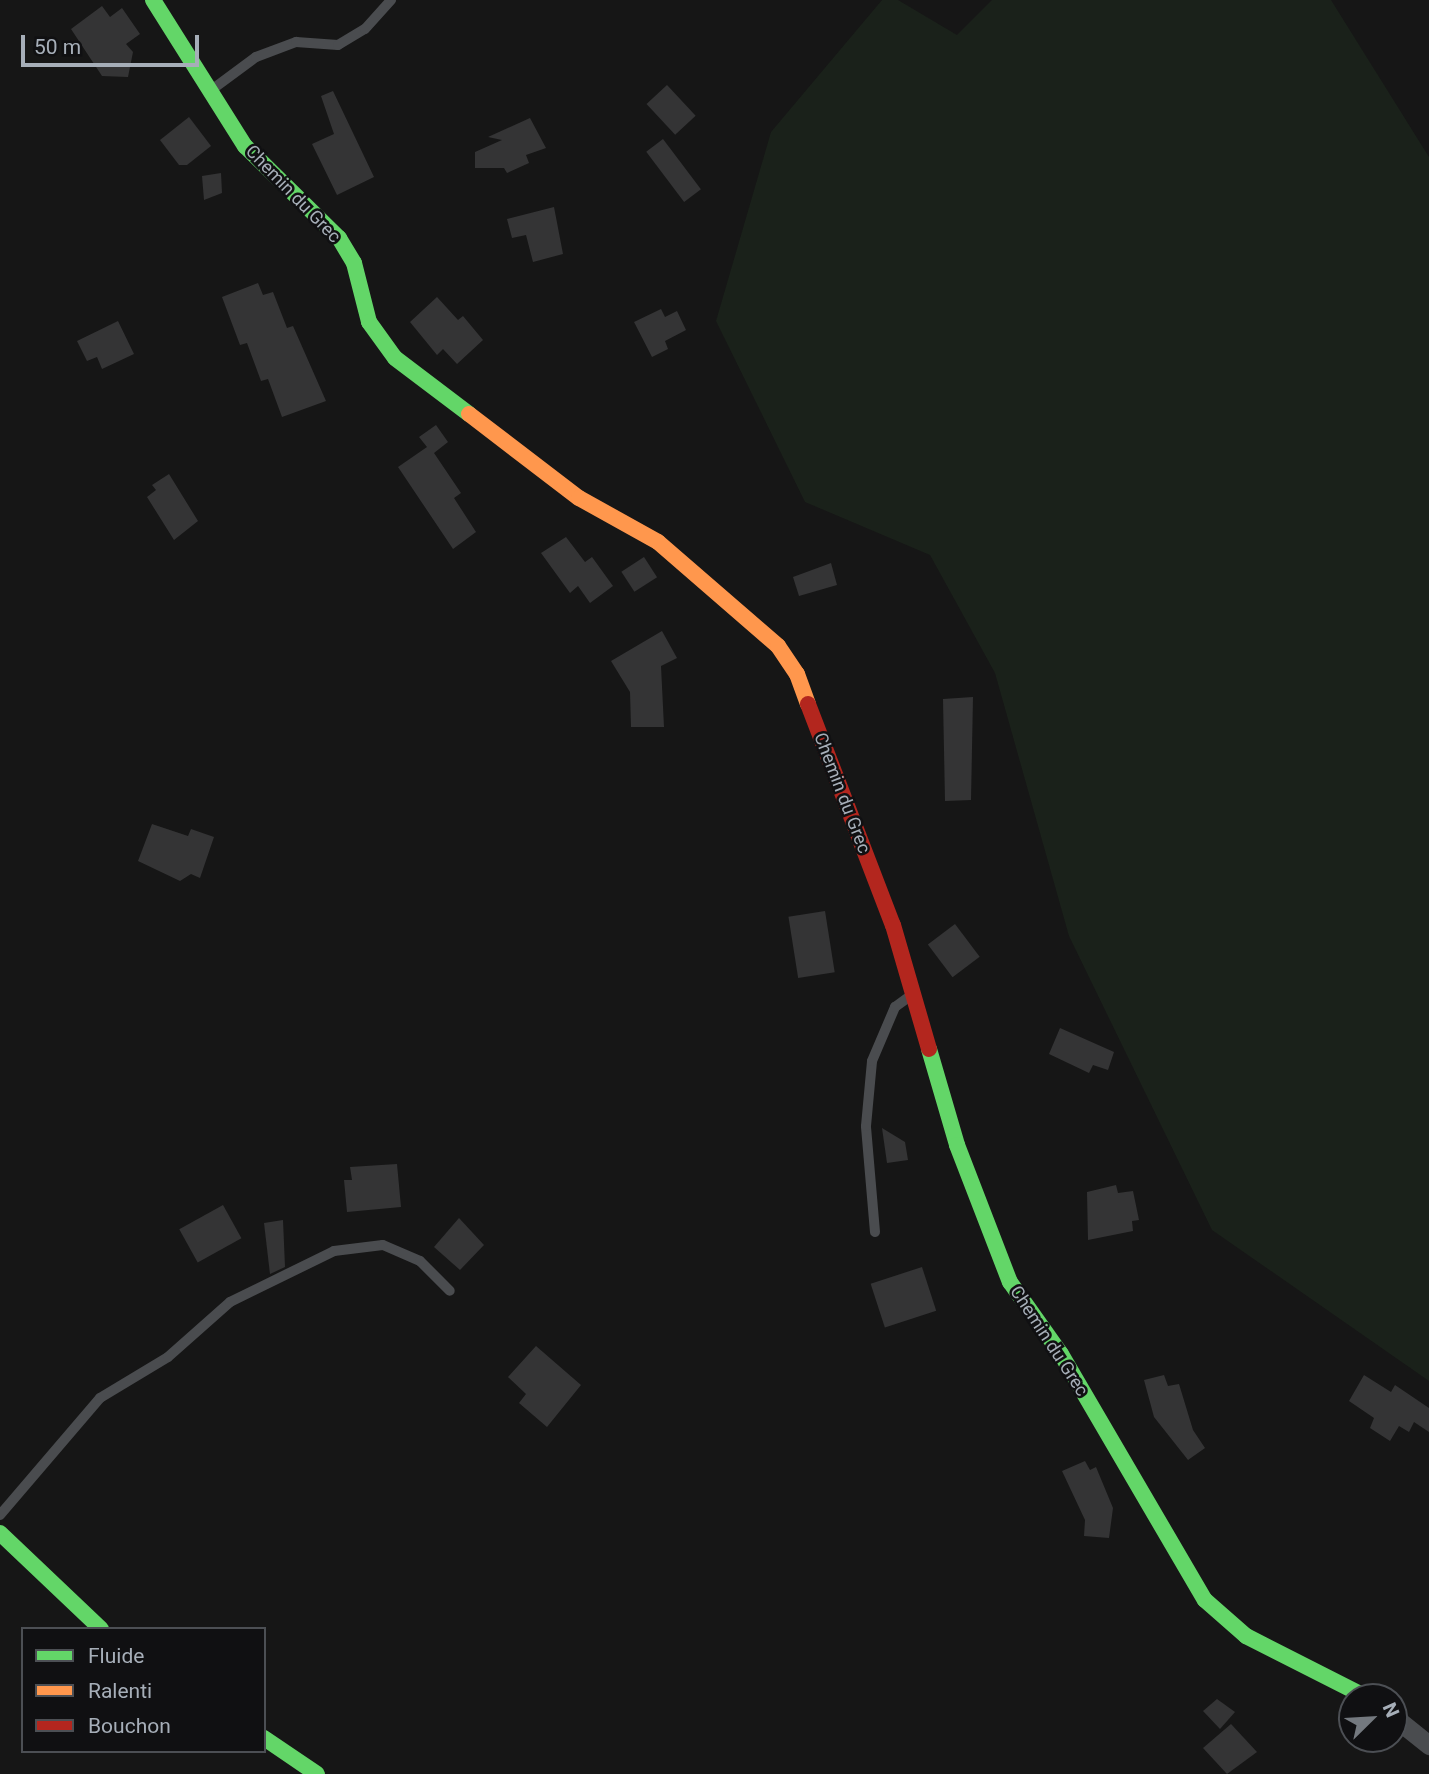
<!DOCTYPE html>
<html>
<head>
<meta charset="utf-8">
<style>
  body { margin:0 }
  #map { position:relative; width:1429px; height:1774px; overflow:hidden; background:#161616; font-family:Roboto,sans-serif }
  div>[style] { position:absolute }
  .green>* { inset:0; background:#1a211a }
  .building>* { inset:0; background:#343435; transform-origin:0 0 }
  .lane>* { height:10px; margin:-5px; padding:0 5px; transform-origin:5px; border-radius:5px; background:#4a4c4f }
  .street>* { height:19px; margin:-9.5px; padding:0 9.5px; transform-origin:9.5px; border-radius:9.5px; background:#4a4c4f }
  .fast>* { height:16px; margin:-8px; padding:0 8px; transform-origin:8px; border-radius:8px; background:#63d668 }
  .slow>* { height:16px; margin:-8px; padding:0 8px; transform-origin:8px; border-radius:8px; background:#ff974d }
  .jam>* { height:16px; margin:-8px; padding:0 8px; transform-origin:8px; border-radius:8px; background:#b3261e }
  span { translate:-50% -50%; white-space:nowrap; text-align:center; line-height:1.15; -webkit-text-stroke:5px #101012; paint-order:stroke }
  .street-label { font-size:18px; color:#a6aeb8 }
  .legend { position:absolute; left:21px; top:1627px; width:245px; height:126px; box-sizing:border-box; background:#101012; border:2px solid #4c4f54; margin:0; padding:9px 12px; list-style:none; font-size:21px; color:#a6aeb8 }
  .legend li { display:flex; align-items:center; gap:14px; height:35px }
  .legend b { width:35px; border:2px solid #4c4f54 }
  .north { position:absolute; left:1338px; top:1683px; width:70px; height:70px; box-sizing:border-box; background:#101012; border:2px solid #4c4f54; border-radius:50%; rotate:66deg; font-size:19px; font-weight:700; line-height:28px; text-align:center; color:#a6aeb8 }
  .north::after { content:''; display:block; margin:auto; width:24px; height:32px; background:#74797f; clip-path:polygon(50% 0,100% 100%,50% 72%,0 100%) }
  .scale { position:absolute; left:21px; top:35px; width:178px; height:32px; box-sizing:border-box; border:4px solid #a6aeb8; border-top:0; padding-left:9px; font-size:21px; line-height:24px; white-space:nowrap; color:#a6aeb8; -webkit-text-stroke:5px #101012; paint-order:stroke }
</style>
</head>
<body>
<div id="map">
  <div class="green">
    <div style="clip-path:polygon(882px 0,898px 0,957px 35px,992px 0,1331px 0,1429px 157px,1429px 1381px,1212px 1230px,1069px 936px,995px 673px,930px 555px,805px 502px,716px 321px,771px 132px)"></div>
  </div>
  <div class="building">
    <div style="clip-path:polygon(102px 6px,110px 17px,122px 8px,140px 34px,126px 44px,133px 52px,128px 77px,102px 76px,71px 29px)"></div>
    <div style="left:667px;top:85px;width:42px;height:28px;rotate:47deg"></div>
    <div style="clip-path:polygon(333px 91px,374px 177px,337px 195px,312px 144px,334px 134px,321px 96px)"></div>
    <div style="clip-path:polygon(189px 117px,211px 146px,187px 165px,179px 165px,160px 140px)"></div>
    <div style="clip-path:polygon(530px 118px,546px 148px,526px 155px,529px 163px,507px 173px,504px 168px,475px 168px,475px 152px,502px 140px,488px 137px)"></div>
    <div style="left:663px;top:139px;width:63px;height:21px;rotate:53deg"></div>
    <div style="clip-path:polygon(221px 173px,222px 193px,204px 200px,202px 176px)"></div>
    <div style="clip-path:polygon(554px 207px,563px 254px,533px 262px,526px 235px,512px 238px,507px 219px)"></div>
    <div style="clip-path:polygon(258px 283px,263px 295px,273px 292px,287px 328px,293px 326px,326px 401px,282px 417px,268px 379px,261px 381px,247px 343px,240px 345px,222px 297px)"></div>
    <div style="clip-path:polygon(437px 297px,458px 320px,463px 316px,483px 340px,457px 364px,443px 349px,437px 355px,410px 322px)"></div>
    <div style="clip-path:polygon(661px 309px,665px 317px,677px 311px,686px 330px,665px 341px,668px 349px,652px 357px,634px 322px)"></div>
    <div style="clip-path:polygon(118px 321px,134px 354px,102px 369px,97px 357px,87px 361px,77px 341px)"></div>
    <div style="clip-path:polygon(436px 425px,448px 442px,434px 453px,461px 493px,454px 498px,476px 532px,453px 549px,398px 467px,427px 447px,419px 437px)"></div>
    <div style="clip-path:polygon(169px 474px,198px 521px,174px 540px,147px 497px,156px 490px,152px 485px)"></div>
    <div style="clip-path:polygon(566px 537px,585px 562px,592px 557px,613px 586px,590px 603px,578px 586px,570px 593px,541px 553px)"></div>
    <div style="left:644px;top:557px;width:24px;height:27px;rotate:57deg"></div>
    <div style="clip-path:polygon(831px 563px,837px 585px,799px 596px,793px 577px)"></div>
    <div style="clip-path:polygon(662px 631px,677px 658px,661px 666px,664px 727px,631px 727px,630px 692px,611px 661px)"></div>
    <div style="clip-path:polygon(973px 697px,971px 800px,945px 801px,943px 699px)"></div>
    <div style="clip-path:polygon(152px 824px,188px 836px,191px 829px,214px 837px,200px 878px,191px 874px,180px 881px,138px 861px)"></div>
    <div style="left:825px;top:911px;width:62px;height:37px;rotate:81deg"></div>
    <div style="left:955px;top:924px;width:41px;height:34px;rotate:53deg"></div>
    <div style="clip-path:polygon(1060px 1028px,1114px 1052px,1108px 1070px,1093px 1065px,1089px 1073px,1049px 1054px)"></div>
    <div style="clip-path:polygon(882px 1128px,905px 1142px,908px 1160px,887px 1163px)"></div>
    <div style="clip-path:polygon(397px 1164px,401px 1207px,347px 1212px,344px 1180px,352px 1180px,350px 1167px)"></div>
    <div style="clip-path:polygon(1116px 1185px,1118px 1193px,1133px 1191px,1139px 1220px,1132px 1221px,1133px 1231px,1088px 1240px,1087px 1192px)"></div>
    <div style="left:223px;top:1205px;width:38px;height:50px;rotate:61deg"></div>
    <div style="clip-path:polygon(459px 1218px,484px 1245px,460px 1270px,434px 1247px)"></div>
    <div style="clip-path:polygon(283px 1220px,285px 1267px,270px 1274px,264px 1223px)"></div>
    <div style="left:922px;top:1267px;width:46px;height:54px;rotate:72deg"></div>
    <div style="clip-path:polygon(536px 1346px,581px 1385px,547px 1427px,519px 1403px,526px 1394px,508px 1377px)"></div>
    <div style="clip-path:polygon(1164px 1375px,1168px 1386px,1179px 1384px,1193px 1430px,1205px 1448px,1188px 1460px,1154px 1417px,1144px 1380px)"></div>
    <div style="clip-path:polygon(1364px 1375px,1391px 1392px,1395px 1385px,1429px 1408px,1429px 1432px,1414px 1422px,1409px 1432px,1399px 1426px,1390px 1441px,1370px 1428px,1374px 1418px,1349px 1401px)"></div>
    <div style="clip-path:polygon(1085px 1461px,1090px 1470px,1096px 1467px,1113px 1508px,1109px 1538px,1084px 1536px,1085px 1520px,1062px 1471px)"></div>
    <div style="clip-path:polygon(1217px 1699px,1235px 1712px,1220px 1729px,1203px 1711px)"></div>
    <div style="clip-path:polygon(1231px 1724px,1257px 1752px,1227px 1774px,1203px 1748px)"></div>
  </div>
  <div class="lane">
    <div style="left:210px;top:91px;width:57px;rotate:-36.5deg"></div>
    <div style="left:256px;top:57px;width:43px;rotate:-20.6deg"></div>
    <div style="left:296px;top:42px;width:42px;rotate:4.1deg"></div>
    <div style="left:338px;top:45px;width:31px;rotate:-31deg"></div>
    <div style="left:365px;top:29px;width:39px;rotate:-48deg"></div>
    <div style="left:875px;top:1232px;width:106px;rotate:-94.9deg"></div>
    <div style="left:866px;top:1126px;width:65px;rotate:-84.7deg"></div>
    <div style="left:872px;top:1061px;width:59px;rotate:-66.9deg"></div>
    <div style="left:895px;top:1007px;width:19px;rotate:-36deg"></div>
    <div style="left:0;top:1515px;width:154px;rotate:-49.5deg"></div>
    <div style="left:100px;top:1398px;width:79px;rotate:-31.1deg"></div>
    <div style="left:168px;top:1357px;width:83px;rotate:-41.6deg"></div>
    <div style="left:230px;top:1302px;width:116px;rotate:-26.1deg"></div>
    <div style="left:334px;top:1251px;width:49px;rotate:-7deg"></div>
    <div style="left:383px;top:1245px;width:40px;rotate:23.4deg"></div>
    <div style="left:420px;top:1261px;width:42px;rotate:45deg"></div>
  </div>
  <div class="street">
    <div style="left:1394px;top:1717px;width:45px;rotate:38.7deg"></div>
  </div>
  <div class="fast">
    <div style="left:153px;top:0;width:173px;rotate:57.8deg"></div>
    <div style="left:245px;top:146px;width:132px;rotate:44.4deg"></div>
    <div style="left:339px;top:238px;width:29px;rotate:59deg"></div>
    <div style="left:354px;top:263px;width:61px;rotate:75.7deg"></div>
    <div style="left:369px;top:322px;width:44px;rotate:54.2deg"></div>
    <div style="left:395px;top:358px;width:93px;rotate:37.1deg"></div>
    <div style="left:929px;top:1049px;width:100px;rotate:73.7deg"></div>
    <div style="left:957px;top:1145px;width:147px;rotate:68.9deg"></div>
    <div style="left:1010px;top:1282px;width:88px;rotate:54.7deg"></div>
    <div style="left:1061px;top:1354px;width:285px;rotate:59.7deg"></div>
    <div style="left:1205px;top:1600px;width:55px;rotate:41.3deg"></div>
    <div style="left:1246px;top:1636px;width:135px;rotate:26.9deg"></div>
    <div style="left:0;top:1533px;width:139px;rotate:43.5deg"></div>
    <div style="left:264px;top:1738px;width:64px;rotate:34.2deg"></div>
  </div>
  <div class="slow">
    <div style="left:469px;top:414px;width:138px;rotate:37.4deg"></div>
    <div style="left:579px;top:498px;width:90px;rotate:29.1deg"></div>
    <div style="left:658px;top:542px;width:159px;rotate:40.9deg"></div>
    <div style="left:778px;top:646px;width:34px;rotate:56deg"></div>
    <div style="left:797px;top:674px;width:32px;rotate:70deg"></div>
  </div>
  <div class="jam">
    <div style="left:808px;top:704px;width:237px;rotate:69deg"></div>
    <div style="left:893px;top:925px;width:129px;rotate:73.8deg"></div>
  </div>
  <div class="street-label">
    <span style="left:293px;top:194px;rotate:46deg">Chemin du Grec</span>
    <span style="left:842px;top:793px;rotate:69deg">Chemin du Grec</span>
    <span style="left:1049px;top:1341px;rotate:57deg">Chemin du Grec</span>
  </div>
  <ul class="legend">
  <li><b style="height:9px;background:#63d668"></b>Fluide</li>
  <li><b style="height:9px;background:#ff974d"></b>Ralenti</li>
  <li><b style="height:9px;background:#b3261e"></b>Bouchon</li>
  </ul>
  <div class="north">N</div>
  <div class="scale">50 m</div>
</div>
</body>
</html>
